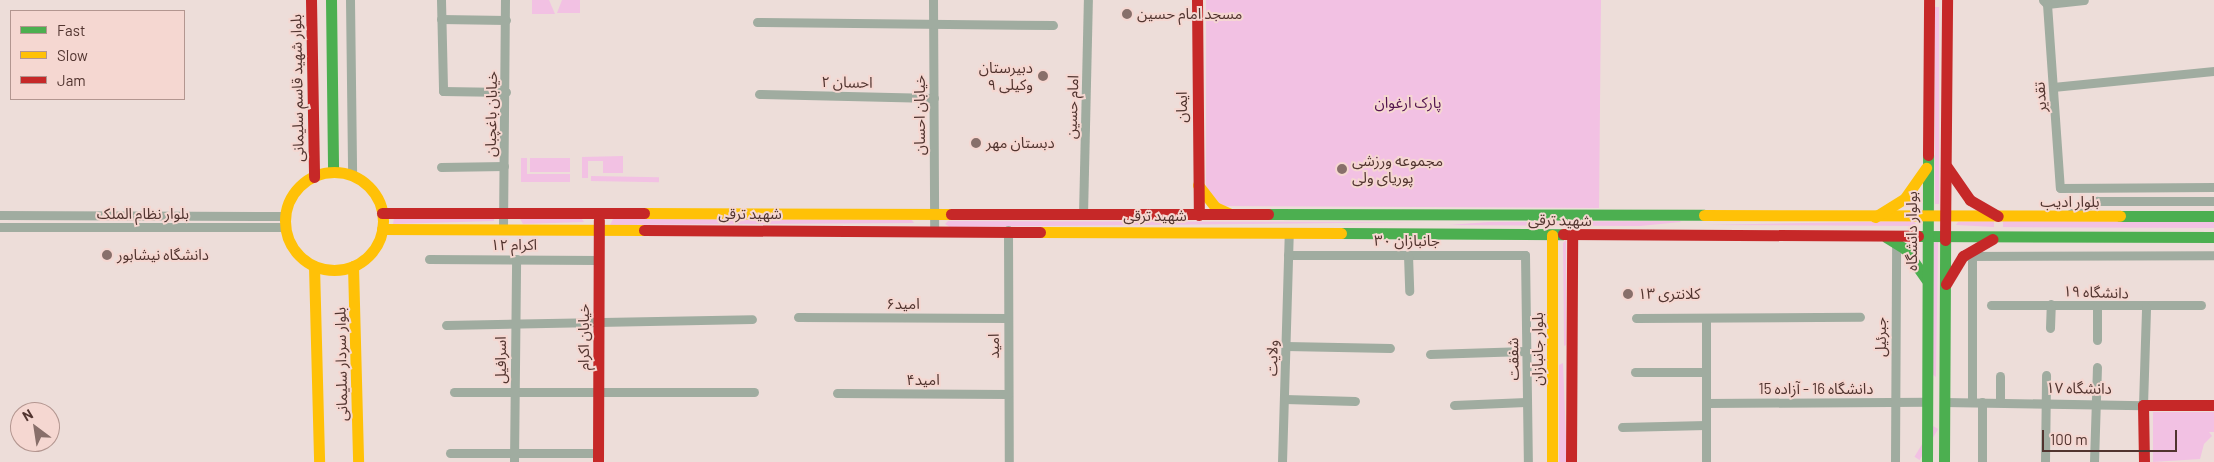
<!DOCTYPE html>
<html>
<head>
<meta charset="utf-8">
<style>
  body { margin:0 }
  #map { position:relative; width:2214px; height:462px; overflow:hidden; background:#edddd9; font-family:Barlow,"Noto Sans Arabic",sans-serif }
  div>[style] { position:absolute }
  .green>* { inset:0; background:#f2c1e3; transform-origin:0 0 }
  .street>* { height:9px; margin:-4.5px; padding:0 4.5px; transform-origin:4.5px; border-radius:4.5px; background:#a0aca0 }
  .fast>* { height:11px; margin:-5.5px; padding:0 5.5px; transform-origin:5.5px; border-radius:5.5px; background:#4caf50 }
  .slow>* { height:11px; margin:-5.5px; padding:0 5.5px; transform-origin:5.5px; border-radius:5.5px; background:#ffc107 }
  .slow>.ring { margin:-5.5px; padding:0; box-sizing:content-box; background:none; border:11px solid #ffc107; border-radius:50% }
  .jam>* { height:11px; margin:-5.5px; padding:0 5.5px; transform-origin:5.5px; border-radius:5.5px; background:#c62828 }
  .dots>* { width:14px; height:14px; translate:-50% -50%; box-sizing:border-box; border:2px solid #f5d7d1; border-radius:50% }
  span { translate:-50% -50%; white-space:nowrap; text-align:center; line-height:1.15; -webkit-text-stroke:4px #f5d7d1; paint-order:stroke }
  .poi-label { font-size:15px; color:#51342f }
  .left { translate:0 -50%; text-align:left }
  .right { translate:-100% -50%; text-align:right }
  .street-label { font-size:15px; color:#51342f }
  .park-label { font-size:15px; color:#52134d }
  .legend { position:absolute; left:10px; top:10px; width:175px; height:90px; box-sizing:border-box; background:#f5d7d1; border:1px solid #b39690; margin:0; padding:6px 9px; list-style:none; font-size:15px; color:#51342f }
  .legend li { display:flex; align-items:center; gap:10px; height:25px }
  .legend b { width:25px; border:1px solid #b39690 }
  .north { position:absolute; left:10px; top:402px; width:50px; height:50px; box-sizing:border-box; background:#f5d7d1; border:1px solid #b39690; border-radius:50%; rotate:329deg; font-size:14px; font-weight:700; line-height:20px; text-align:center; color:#51342f }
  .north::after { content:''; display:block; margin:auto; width:18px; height:22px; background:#886f6a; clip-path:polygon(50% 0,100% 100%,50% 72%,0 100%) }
  .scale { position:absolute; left:2042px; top:430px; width:135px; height:22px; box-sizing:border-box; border:2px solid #51342f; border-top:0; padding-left:6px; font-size:15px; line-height:18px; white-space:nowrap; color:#51342f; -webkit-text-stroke:4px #f5d7d1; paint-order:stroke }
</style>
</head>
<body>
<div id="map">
  <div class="green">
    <div style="clip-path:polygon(532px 0,549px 0,555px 14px,532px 14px)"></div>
    <div style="clip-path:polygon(562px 0,580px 0,580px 13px,557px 13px)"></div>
    <div style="clip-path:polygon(1206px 0,1601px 0,1599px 208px,1222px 206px,1206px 188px)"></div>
    <div style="left:1939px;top:7px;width:197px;height:4px;rotate:90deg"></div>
    <div style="clip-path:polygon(623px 156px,623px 173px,603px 173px,603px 161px,588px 161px,588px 178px,582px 178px,582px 157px)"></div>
    <div style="clip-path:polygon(521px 158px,527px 158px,527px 174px,570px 174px,570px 182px,521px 182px)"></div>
    <div style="left:530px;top:158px;width:40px;height:14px"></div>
    <div style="left:591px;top:176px;width:68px;height:5px;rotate:1deg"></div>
    <div style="clip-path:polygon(394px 218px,494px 219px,494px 221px,393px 224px)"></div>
    <div style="clip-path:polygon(520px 219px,582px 219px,584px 222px,523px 224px)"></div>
    <div style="clip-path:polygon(613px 219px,912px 220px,914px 223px,610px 225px)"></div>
    <div style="clip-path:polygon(948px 221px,1427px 222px,1428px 222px,950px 227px,945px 224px)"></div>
    <div style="clip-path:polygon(1914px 221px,1916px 224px,1912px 226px,1703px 225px)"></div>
    <div style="clip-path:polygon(1994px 221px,1994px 227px,1956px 225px,1958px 222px)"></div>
    <div style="clip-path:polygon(2003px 221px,2214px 221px,2214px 228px,2003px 227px)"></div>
    <div style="clip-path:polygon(1488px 222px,1680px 221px,1681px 222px,1640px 226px,1449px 225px)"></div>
    <div style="clip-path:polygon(1566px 240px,1566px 345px,1564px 346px,1563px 243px)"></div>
    <div style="clip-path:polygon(1938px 242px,1936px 377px,1932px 374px,1933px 243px)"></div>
    <div style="clip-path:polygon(1563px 363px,1567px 462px,1559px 462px,1559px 365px)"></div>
    <div style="clip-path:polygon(2153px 412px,2214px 412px,2214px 432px,2209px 432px,2212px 436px,2204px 444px,2200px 459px,2153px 462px)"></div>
    <div style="left:1933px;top:426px;width:6px;height:36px;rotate:31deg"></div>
  </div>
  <div class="street">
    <div style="left:350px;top:0;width:176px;rotate:89.3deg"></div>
    <div style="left:441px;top:0;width:91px;rotate:88.7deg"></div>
    <div style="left:443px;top:91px;width:63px;rotate:0.9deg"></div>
    <div style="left:933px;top:0;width:229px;rotate:89.7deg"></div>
    <div style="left:2043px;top:0;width:6px;rotate:45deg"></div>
    <div style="left:2047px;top:4px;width:37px;rotate:-6deg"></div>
    <div style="left:2047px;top:4px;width:184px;rotate:86deg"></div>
    <div style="left:2060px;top:188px;width:154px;rotate:-0.4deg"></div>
    <div style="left:441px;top:19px;width:65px;rotate:0.9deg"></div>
    <div style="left:757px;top:22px;width:296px;rotate:0.6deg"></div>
    <div style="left:2053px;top:87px;width:162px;rotate:-5.7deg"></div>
    <div style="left:759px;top:94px;width:175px;rotate:1.3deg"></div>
    <div style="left:441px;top:167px;width:63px;rotate:-0.9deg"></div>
    <div style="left:2070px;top:214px;width:30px;rotate:-26deg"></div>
    <div style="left:2097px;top:201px;width:117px"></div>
    <div style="left:0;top:215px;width:285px;rotate:0.2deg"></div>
    <div style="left:1083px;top:215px;width:215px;rotate:-88.7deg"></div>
    <div style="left:0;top:227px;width:285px"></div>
    <div style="left:503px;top:228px;width:228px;rotate:-89.5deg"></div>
    <div style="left:1008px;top:230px;width:232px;rotate:89.8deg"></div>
    <div style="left:1288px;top:255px;width:237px"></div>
    <div style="left:1525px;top:255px;width:207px;rotate:89.2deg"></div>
    <div style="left:1408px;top:255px;width:36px;rotate:88deg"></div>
    <div style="left:1964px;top:256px;width:250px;rotate:-0.2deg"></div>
    <div style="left:429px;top:259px;width:170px;rotate:0.3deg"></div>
    <div style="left:1991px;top:305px;width:210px"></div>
    <div style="left:798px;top:317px;width:210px;rotate:0.3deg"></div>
    <div style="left:1636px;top:318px;width:224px;rotate:-0.3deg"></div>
    <div style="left:446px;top:325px;width:306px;rotate:-1.1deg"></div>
    <div style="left:2050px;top:328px;width:24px;rotate:-88deg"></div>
    <div style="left:2097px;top:340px;width:34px;rotate:-90deg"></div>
    <div style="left:1286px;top:346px;width:104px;rotate:1.1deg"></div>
    <div style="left:1430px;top:354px;width:96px;rotate:-1.8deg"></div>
    <div style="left:1635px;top:372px;width:71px"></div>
    <div style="left:454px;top:392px;width:300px"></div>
    <div style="left:837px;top:393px;width:171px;rotate:0.3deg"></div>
    <div style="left:1285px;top:399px;width:70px;rotate:1.6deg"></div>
    <div style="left:1944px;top:402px;width:199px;rotate:0.9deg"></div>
    <div style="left:2143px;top:405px;width:98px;rotate:-88.2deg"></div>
    <div style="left:1972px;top:402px;width:146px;rotate:-90deg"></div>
    <div style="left:2000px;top:402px;width:26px;rotate:-90deg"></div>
    <div style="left:1706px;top:403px;width:221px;rotate:-0.3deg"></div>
    <div style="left:1454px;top:405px;width:73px;rotate:-2.4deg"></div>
    <div style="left:1622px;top:427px;width:84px;rotate:-1.4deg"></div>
    <div style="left:450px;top:453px;width:148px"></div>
    <div style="left:514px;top:462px;width:203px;rotate:-89.4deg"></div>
    <div style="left:1282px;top:462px;width:230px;rotate:-88.3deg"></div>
    <div style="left:1706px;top:462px;width:143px;rotate:-90deg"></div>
    <div style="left:1895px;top:462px;width:220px;rotate:-89.7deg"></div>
    <div style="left:1982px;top:462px;width:60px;rotate:-90deg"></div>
    <div style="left:2045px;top:462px;width:87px;rotate:-89.3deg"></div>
    <div style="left:2094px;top:462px;width:95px;rotate:-88.2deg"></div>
  </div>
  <div class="fast">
    <div style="left:331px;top:0;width:172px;rotate:89.3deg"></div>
    <div style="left:1268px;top:214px;width:436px;rotate:0.1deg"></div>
    <div style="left:2120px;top:216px;width:94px"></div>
    <div style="left:1341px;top:233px;width:222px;rotate:0.3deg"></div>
    <div style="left:1918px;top:236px;width:296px;rotate:0.2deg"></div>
    <div style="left:1886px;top:237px;width:22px;rotate:32deg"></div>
    <div style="left:1905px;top:249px;width:37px;rotate:55deg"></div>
    <div style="left:1927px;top:462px;width:307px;rotate:-89.8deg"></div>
    <div style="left:1944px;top:462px;width:222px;rotate:-89.7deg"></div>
  </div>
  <div class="slow">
    <div class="ring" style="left:285px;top:172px;width:87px;height:87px"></div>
    <div style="left:1198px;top:185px;width:28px;rotate:52deg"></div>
    <div style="left:1215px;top:207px;width:17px;rotate:24deg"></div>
    <div style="left:644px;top:213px;width:307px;rotate:0.2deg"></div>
    <div style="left:1704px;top:215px;width:416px;rotate:0.1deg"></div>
    <div style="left:1875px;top:217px;width:36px;rotate:-32deg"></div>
    <div style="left:1905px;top:198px;width:37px;rotate:-55deg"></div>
    <div style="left:382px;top:229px;width:262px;rotate:0.2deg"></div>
    <div style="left:1040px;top:232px;width:301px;rotate:0.2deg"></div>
    <div style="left:1552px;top:235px;width:227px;rotate:90deg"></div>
    <div style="left:314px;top:266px;width:196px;rotate:88.5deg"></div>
    <div style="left:353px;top:266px;width:196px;rotate:88.5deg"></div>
  </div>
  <div class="jam">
    <div style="left:311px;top:0;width:177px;rotate:89deg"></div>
    <div style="left:1197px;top:0;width:215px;rotate:89.5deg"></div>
    <div style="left:1928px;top:155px;width:155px;rotate:-89.6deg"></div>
    <div style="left:1947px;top:167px;width:40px;rotate:55.1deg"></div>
    <div style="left:1970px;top:200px;width:32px;rotate:30deg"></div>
    <div style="left:382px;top:213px;width:262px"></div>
    <div style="left:951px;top:214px;width:317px"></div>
    <div style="left:644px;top:230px;width:396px;rotate:0.3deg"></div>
    <div style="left:1563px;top:234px;width:355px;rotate:0.3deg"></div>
    <div style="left:1945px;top:240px;width:240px;rotate:-89.5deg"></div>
    <div style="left:1946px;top:284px;width:33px;rotate:-59deg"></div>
    <div style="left:1963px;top:256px;width:34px;rotate:-30deg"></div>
    <div style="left:598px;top:462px;width:242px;rotate:-89.8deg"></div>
    <div style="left:1571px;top:462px;width:227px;rotate:-89.7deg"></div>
    <div style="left:2144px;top:462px;width:57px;rotate:-91deg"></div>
    <div style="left:2143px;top:405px;width:71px"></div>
  </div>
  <div class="dots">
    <div style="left:1127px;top:14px;background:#886f6a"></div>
    <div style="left:1043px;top:76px;background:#886f6a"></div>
    <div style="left:976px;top:143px;background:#886f6a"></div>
    <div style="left:1342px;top:169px;background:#886f6a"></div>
    <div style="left:107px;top:255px;background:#886f6a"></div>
    <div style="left:1628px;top:294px;background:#886f6a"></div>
  </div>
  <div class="poi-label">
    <span class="left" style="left:1137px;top:14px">مسجد امام حسین</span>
    <span class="right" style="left:1033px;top:76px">دبیرستان<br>وکیلی ۹</span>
    <span class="left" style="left:986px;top:143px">دبستان مهر</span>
    <span class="left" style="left:1352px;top:169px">مجموعه ورزشی<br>پوریای ولی</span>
    <span class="left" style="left:117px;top:255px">دانشگاه نیشابور</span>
    <span class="left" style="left:1638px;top:294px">کلانتری ۱۳</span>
  </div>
  <div class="street-label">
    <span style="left:847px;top:82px;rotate:1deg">احسان ۲</span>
    <span style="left:297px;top:88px;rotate:-91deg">بلوار شهید قاسم سلیمانی</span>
    <span style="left:2040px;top:97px;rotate:-94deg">تقدیر</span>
    <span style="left:1072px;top:107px;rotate:-88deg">امام حسین</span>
    <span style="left:1182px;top:107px;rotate:-90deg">ایمان</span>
    <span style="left:491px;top:114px;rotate:-89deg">خیابان باغچبان</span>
    <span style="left:920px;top:115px;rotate:-90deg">خیابان احسان</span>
    <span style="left:2070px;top:202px">بلوار ادیب</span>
    <span style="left:143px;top:214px">بلوار نظام الملک</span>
    <span style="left:750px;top:214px">شهید ترقی</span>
    <span style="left:1155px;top:216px">شهید ترقی</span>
    <span style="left:1560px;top:220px;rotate:1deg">شهید ترقی</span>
    <span style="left:1912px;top:231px;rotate:-90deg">بولوار دانشگاه</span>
    <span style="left:1407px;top:241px">جانبازان ۳۰</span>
    <span style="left:514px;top:245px">اکرام ۱۲</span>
    <span style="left:2096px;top:292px;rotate:2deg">دانشگاه ۱۹</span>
    <span style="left:903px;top:304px">امید۶</span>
    <span style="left:584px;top:337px;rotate:-90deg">خیابان اکرام</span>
    <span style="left:1881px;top:337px;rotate:-90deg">جبرئیل</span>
    <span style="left:994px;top:346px;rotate:-90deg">امید</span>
    <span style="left:1538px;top:349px;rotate:-90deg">بلوار جانبازان</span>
    <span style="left:1272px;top:358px;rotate:-89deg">ولایت</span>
    <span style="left:1513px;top:359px;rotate:-91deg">شفقت</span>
    <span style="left:501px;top:360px;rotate:-90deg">اسرافیل</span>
    <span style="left:341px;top:364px;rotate:-91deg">بلوار سردار سلیمانی</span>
    <span style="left:923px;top:380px">امید۴</span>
    <span style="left:2079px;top:388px;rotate:1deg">دانشگاه ۱۷</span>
    <span style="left:1816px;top:389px">دانشگاه 16 - آزاده 15</span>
  </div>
  <div class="park-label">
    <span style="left:1408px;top:103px">پارک ارغوان</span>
  </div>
  <ul class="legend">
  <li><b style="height:6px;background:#4caf50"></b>Fast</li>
  <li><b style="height:6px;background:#ffc107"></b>Slow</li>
  <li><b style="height:6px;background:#c62828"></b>Jam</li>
  </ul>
  <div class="north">N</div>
  <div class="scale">100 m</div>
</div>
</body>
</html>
